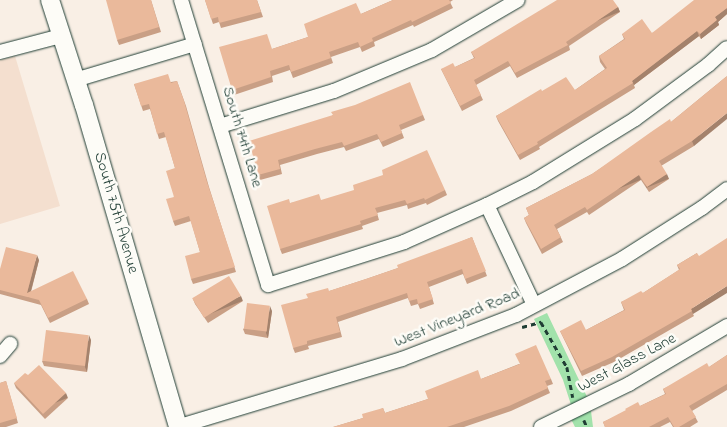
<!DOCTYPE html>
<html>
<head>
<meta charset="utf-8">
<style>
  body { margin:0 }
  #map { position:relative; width:727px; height:427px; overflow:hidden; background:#f9efe5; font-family:"Indie Flower",sans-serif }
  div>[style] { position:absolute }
  .built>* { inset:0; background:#f4dfcf }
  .green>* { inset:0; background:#a2e2ab }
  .path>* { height:2.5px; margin-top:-1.25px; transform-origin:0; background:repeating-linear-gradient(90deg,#1f3d34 0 5px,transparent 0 9px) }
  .roads { filter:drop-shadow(0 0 1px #1f3d34) drop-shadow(0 0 1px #1f3d34) }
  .minor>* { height:14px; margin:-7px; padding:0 7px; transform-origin:7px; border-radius:7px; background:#fdfcf7 }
  .major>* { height:18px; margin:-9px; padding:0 9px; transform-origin:9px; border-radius:9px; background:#fdfcf7 }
  .wall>* { inset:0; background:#c99f85 }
  .shaded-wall>* { inset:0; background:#a4826c; transform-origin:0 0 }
  .building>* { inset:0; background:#eab99b; transform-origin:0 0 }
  span { translate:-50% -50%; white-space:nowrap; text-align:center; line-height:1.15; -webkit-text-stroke:5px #fdfcf7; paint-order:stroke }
  .street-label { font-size:16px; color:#1f3d34 }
</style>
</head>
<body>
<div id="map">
  <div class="built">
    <div style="clip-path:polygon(15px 56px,60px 206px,0 224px,0 60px)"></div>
  </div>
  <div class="green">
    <div style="clip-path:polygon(547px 313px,590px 403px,593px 427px,575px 427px,568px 413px,573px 411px,563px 380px,534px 319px)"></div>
  </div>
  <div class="path">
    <div style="left:522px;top:327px;width:20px;rotate:-15deg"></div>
    <div style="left:541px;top:322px;width:52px;rotate:60deg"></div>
    <div style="left:567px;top:367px;width:31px;rotate:79deg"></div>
    <div style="left:584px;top:420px;width:8px;rotate:67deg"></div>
  </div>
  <div class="roads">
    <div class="minor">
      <div style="left:181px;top:0;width:298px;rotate:73deg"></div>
      <div style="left:268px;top:285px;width:143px;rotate:-17.5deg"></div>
      <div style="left:404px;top:242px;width:91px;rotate:-24deg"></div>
      <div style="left:487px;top:205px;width:51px;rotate:-26.6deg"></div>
      <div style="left:533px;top:182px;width:120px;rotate:-31.7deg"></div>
      <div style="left:635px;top:119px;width:91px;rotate:-36.5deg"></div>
      <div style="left:708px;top:65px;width:25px;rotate:-42deg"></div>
      <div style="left:0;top:52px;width:63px;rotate:-14.7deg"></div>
      <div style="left:75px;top:80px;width:125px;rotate:-16.7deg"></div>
      <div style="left:220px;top:126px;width:119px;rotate:-17.1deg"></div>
      <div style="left:334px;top:91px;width:106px;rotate:-22.7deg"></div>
      <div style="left:432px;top:50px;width:99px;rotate:-30.2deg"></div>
      <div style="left:487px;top:205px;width:110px;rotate:64.8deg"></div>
      <div style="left:0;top:356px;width:16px;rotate:-50deg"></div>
      <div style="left:177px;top:427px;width:235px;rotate:-16.8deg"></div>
      <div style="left:402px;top:359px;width:122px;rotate:-21.1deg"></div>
      <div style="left:516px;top:315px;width:120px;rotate:-27.8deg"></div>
      <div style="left:622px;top:259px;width:95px;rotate:-32.5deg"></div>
      <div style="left:702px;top:208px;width:31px;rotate:-37deg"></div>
      <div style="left:541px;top:427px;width:98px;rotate:-26deg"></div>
      <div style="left:629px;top:384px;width:114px;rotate:-30.6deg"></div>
    </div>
    <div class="major">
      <div style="left:50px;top:0;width:110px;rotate:72.1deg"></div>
      <div style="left:84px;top:105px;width:335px;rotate:73.7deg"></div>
    </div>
  </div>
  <div class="wall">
    <div style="clip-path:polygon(151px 0,161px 32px,119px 45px,117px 40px)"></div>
    <div style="clip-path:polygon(205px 0,257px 0,263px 17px,221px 28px,219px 22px,213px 24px)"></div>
    <div style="clip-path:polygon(393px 0,453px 0,450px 2px,453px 8px,414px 27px,413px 25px,374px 42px,375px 46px,362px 52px,360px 47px,331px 57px,333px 63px,293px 78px,290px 70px,272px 76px,273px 82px,234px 95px,232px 90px,272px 49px,308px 37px)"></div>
    <div style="clip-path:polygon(727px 0,727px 14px,718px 22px,719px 25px,701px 39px,699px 36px,634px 85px,635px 88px,539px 147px,540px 149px,520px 160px,498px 121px,496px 116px,542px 91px,575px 90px,605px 69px,600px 62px,599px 56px,624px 39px,622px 34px,652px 33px)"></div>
    <div style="clip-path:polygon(618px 7px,620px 12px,569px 46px,570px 50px,517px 78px,510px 66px,476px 85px,483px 100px,462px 111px,441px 69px,455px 67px,474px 58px,471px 52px)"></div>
    <div style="clip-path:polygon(727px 76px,694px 146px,661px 166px,669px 179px,649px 192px,641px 180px,589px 215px,587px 212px,557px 229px,563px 242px,542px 254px,526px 223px,524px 218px,529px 215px,526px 208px,592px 174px,671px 122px)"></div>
    <div style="clip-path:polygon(177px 81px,186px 106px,209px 187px,236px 272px,193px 284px,191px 279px,200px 252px,191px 221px,175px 226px,173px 221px,175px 168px,166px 137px,159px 139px,150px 109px,143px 111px,134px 84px,171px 82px)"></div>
    <div style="clip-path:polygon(333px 115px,423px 115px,425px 120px,401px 130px,404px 138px,383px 147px,379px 139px,346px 151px,344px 147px,317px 154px,280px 165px,282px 174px,260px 180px,258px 175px)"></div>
    <div style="clip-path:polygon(445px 190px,447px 195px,427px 205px,426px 203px,408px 209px,407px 205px,377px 213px,379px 220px,362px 226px,363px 229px,282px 254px,280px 249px,290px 203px)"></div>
    <div style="clip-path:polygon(472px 237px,487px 276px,467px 284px,463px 274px,429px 287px,434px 304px,420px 309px,418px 304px,411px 306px,408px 298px,338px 322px,342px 337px,308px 346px,309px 349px,295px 353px,293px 348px,308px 298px,366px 279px,398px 268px)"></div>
    <div style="clip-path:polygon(697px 253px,693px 314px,694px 316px,614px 362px,582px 376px,560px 331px,586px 330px,624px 310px,621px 302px,643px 293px,679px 270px,677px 265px)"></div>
    <div style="clip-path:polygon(39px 260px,31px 292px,87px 299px,89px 304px,50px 323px,41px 305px,0 294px,0 269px)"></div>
    <div style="clip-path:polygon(193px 299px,243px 301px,208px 323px,195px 304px)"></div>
    <div style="clip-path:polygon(272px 311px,268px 338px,245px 334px,243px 329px)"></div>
    <div style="clip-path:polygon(91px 340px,87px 372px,44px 366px,42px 361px)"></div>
    <div style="clip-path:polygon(727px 355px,727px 390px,692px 411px,698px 422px,690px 427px,673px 427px,670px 422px,660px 427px,605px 427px,603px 422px,640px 406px,665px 394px,663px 389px,709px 367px)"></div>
    <div style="clip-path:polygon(519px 364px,551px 379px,553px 384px,547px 386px,550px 393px,511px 411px,464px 427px,333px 427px,363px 418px,383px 408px,385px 413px,428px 399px,481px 379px)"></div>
    <div style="clip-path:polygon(6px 381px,18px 423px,6px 427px,0 427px,0 383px)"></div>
    <div style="clip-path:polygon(14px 383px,68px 398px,45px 419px,16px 388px)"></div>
  </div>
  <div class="shaded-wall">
    <div style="left:618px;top:7px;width:5px;height:63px;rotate:68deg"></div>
    <div style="clip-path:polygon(727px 8px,727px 14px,718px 22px,719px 25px,701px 39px,700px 34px,715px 17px)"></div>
    <div style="clip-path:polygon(697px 31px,699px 36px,634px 85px,632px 81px)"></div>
    <div style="clip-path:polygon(727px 113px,727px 119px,694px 146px,692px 141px)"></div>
    <div style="left:667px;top:174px;width:5px;height:24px;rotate:68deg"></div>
    <div style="left:639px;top:175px;width:5px;height:63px;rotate:68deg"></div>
    <div style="clip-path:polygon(37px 255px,39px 260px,29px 298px,27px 293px)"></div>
    <div style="clip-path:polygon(727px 286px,727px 293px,693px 314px,691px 309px)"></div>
    <div style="left:241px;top:296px;width:5px;height:41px;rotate:68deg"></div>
    <div style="clip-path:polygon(270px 306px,272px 311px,268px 338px,266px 333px)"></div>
    <div style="clip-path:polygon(89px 335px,91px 340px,87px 372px,85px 367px)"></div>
    <div style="left:66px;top:393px;width:5px;height:31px;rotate:68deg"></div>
  </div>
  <div class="building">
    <div style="clip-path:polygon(106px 0,151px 0,159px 27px,117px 40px)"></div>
    <div style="clip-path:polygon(205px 0,257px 0,261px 12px,219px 23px,218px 17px,211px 19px)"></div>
    <div style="clip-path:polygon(393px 0,449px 0,451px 3px,412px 22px,411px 20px,372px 38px,373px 41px,360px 47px,358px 42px,329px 52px,331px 58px,291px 72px,289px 65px,270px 71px,271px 77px,232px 90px,219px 47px,267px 34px,272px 49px,308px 37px,304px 24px,356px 3px,361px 14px)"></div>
    <div style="clip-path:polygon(557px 0,613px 0,618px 7px,566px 42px,568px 45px,515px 73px,508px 61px,474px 80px,481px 95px,460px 106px,441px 69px,453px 63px,455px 67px,475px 58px,471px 52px)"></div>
    <div style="clip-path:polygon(694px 0,727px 0,727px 8px,715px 17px,717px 20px,700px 34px,697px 31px,632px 81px,633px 83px,537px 142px,538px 144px,518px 155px,496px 116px,541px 89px,542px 91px,566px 77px,575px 90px,607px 68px,599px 56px,625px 39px,622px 34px,642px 19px,652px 33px)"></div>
    <div style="clip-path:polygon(168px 74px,171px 83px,177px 81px,184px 101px,207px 182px,235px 267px,191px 279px,185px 256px,200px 252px,189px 216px,173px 221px,166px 199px,174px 197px,166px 171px,175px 168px,164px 132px,157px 134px,149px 104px,141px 106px,134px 84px)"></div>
    <div style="clip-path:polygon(727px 76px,727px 113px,692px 141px,659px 161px,667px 174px,647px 187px,639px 175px,587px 210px,585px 207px,554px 225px,561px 237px,541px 249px,524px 218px,529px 215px,526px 208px,592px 174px,651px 132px,670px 119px,671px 122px)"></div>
    <div style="clip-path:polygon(410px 82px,423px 115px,399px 125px,402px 133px,381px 142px,377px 134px,344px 146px,342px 142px,315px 149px,278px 160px,280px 169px,258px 175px,249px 141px,333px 115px,331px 112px,355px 105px)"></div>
    <div style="clip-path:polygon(427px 150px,445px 190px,425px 200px,424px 198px,407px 204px,405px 200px,375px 208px,378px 215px,360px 221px,361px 224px,280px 249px,267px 206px,289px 199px,290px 203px,319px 194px,321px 200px,354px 190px,353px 185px,383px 175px,382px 170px)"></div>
    <div style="clip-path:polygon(472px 237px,486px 271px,465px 279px,462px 269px,427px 282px,433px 299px,418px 304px,417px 299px,409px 301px,407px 293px,336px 317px,340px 332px,307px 341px,307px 344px,293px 348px,281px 305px,308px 298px,306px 294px,328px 288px,329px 291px,366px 279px,398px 268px,397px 265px)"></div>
    <div style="clip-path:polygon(727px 238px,727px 286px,691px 309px,692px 311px,612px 357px,581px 371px,560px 331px,581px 320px,586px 330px,625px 310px,621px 302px,641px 291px,643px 293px,680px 269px,677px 265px,697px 253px,699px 256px)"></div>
    <div style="clip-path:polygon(6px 247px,37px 255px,27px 293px,73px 271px,87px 299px,48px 318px,39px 300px,0 290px,0 269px)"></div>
    <div style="left:229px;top:276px;width:23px;height:43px;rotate:59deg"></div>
    <div style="left:247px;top:303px;width:23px;height:26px;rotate:7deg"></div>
    <div style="left:46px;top:330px;width:43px;height:31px;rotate:7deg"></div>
    <div style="clip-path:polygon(536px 345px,551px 379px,545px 381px,548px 388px,509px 406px,447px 427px,333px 427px,363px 418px,362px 414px,383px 408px,385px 413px,428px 399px,425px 391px,478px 370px,481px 379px,520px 364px,515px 354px)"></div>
    <div style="clip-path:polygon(727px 355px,727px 384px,689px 406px,696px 417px,679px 427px,674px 427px,668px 417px,649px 427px,605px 427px,603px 422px,626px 410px,625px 409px,638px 402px,640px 406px,666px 394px,663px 389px,707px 363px,709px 367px)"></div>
    <div style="clip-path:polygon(39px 365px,66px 393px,43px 414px,14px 383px,25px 373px,28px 375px)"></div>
    <div style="clip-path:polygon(6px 381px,17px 418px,0 423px,0 383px)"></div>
  </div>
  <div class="street-label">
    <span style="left:242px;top:137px;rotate:73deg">South 74th Lane</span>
    <span style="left:116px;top:213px;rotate:74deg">South 75th Avenue</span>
    <span style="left:457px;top:318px;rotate:-22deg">West Vineyard Road</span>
    <span style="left:627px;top:363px;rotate:-28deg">West Glass Lane</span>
  </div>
</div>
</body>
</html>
